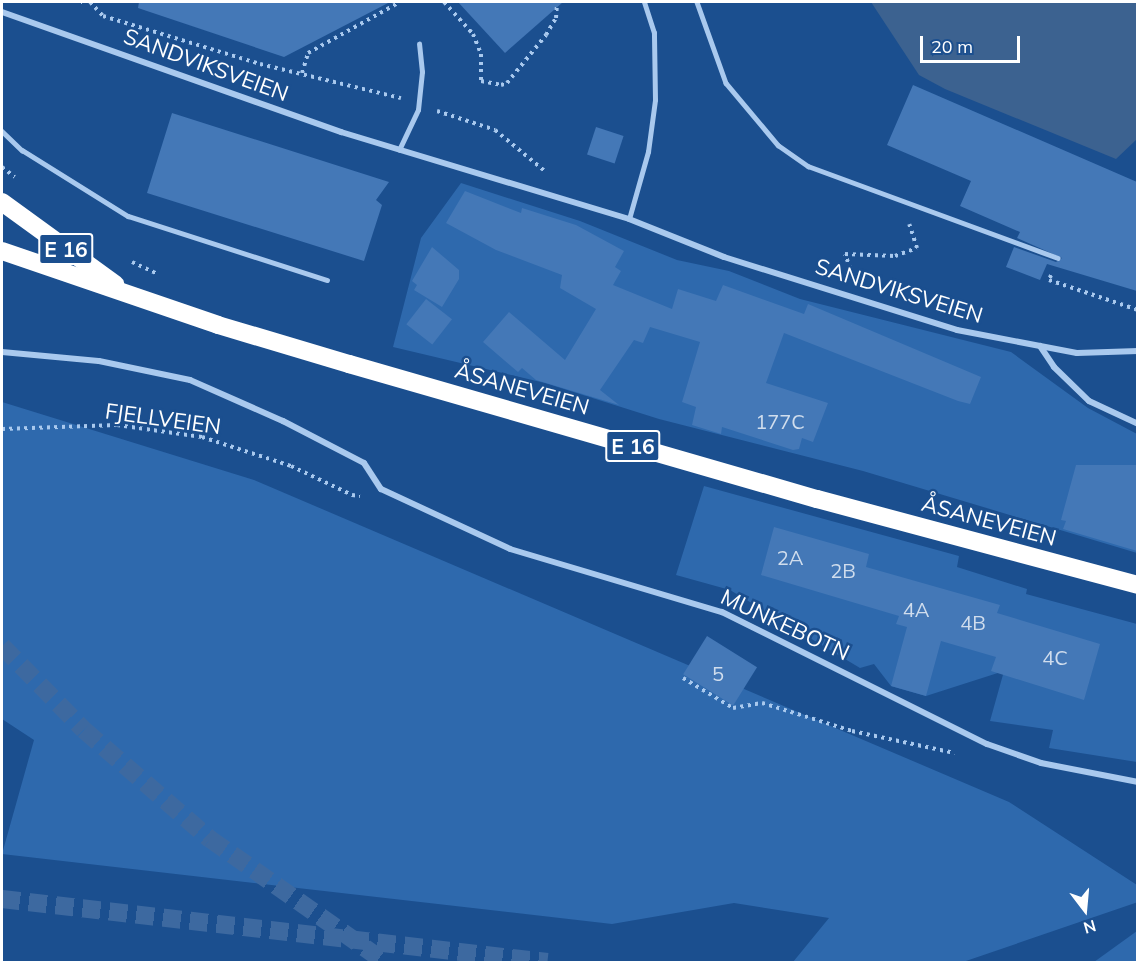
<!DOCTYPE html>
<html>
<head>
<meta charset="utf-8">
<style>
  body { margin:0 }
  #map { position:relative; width:1139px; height:964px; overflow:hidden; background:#1b4f8f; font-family:Mulish,sans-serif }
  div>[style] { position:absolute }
  .green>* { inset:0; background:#2e69ad }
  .water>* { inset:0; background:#3c6290 }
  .building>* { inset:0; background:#4478b7; transform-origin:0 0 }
  .highway-tunnel>* { height:18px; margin-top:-9px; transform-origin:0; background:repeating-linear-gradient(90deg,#3d69a0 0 18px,transparent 0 27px) }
  .path>* { height:4px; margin-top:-2px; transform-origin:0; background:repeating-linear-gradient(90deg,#a9c9ee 0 3px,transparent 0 7.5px) }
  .lane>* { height:4.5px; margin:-2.25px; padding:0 2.25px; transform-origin:2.25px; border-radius:2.25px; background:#a9c9ee }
  .street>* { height:6px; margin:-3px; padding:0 3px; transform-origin:3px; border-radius:3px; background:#a9c9ee }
  .highway>* { height:18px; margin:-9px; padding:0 9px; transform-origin:9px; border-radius:9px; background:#fff }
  span { translate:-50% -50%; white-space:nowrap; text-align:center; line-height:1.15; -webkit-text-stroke:5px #1b4f8f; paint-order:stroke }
  .number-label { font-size:20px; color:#d0dded }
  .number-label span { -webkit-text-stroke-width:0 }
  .shield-label span { padding:2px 4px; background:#1b4f8f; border:2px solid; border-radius:4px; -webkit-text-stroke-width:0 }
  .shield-label { font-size:21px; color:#fff; font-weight:700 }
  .street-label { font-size:22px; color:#fff }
  .frame { position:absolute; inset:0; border:3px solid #fff; pointer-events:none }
  .north { position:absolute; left:1055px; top:880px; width:60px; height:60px; -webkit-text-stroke:4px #1b4f8f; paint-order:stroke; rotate:164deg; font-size:16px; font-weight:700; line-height:24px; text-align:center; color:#fff }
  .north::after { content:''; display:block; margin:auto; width:21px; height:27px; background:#fff; clip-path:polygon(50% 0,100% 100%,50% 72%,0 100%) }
  .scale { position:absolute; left:920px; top:36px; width:100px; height:27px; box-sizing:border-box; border:3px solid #fff; border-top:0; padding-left:8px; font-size:18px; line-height:21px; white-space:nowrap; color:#fff; -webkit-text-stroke:4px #1b4f8f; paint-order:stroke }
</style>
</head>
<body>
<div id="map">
  <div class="green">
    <div style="clip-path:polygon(461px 183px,580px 221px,677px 260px,729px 271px,800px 299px,1011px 352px,1088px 408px,1137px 434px,1137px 553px,863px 471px,659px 419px,545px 383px,393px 347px,421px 238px)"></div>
    <div style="clip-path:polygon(2px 402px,254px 480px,1009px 802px,1137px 885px,1138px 902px,963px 962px,793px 962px,829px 918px,734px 903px,612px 924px,2px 854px,34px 740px,2px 719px)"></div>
    <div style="clip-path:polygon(704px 486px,959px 556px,957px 567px,1027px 589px,1026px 594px,1137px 624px,1137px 762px,1049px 748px,1053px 730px,990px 721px,1004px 671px,926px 696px,891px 686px,874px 664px,860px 668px,730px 590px,676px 575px)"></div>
    <div style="clip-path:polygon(1137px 931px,1137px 962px,1094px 962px)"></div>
  </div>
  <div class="water">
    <div style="clip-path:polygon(871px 2px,1137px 2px,1137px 139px,1116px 159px,945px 89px,919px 75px)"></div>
  </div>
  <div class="building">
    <div style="clip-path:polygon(139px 2px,390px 2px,284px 57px,138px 8px)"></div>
    <div style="clip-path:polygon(458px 2px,563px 2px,505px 53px)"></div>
    <div style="clip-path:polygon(913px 85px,1137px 182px,1137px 291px,1047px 264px,1040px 280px,1006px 267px,1014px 247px,1056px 262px,1062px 258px,1017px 238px,1020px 232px,960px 206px,971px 181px,887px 145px)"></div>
    <div style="clip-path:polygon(172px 113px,389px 182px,376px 200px,382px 205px,364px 261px,147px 193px)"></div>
    <div style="left:596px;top:127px;width:29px;height:29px;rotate:18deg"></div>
    <div style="clip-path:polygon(465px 191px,521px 213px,522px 208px,576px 225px,624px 251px,615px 267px,621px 271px,613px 285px,672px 309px,678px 289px,716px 301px,723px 285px,804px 314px,808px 304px,981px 377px,970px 404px,958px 401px,784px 333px,766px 383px,828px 403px,813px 442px,802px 438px,799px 449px,793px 450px,722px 427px,721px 434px,692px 425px,696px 407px,682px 402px,700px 342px,650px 327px,643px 343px,634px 340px,600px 390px,619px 405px,536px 380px,522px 368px,518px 372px,483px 342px,509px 312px,565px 360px,596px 309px,560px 288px,562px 275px,496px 250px,446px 223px)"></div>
    <div style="clip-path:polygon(432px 247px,459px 270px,459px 279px,442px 307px,414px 290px,417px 285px,412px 281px)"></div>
    <div style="left:426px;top:299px;width:33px;height:32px;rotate:38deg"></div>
    <div style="clip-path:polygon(1076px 465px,1137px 465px,1137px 551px,1063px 529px,1066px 521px,1061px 520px)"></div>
    <div style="clip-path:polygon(774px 527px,869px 554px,866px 567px,1000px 605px,997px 613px,1100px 644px,1084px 700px,991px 671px,996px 657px,941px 641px,926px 696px,891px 686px,907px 627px,896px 624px,899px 616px,761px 575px)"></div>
    <div style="left:707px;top:636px;width:59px;height:45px;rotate:32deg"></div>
  </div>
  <div class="highway-tunnel">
    <div style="left:2px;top:646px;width:117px;rotate:45.7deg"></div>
    <div style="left:84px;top:730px;width:167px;rotate:40.9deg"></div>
    <div style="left:210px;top:839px;width:214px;rotate:35.1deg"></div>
    <div style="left:2px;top:899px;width:549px;rotate:6.59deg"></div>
  </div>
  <div class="path">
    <div style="left:81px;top:2px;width:1px"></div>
    <div style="left:90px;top:2px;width:19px;rotate:47deg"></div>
    <div style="left:103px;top:16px;width:164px;rotate:17deg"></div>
    <div style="left:260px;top:64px;width:145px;rotate:13.6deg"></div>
    <div style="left:444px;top:2px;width:43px;rotate:47.8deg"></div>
    <div style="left:473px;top:34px;width:22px;rotate:68deg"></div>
    <div style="left:481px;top:54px;width:27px;rotate:90deg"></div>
    <div style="left:481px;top:81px;width:20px;rotate:11deg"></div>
    <div style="left:501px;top:85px;width:6px;rotate:-18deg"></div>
    <div style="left:507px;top:83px;width:62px;rotate:-50.9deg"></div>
    <div style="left:546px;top:35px;width:20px;rotate:-60deg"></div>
    <div style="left:556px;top:18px;width:16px;rotate:-86deg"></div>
    <div style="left:302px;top:73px;width:21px;rotate:-73deg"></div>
    <div style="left:308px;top:53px;width:105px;rotate:-29deg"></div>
    <div style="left:437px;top:111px;width:61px;rotate:18.1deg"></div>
    <div style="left:495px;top:130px;width:66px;rotate:39.5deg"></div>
    <div style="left:2px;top:167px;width:16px;rotate:38deg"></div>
    <div style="left:132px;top:262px;width:29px;rotate:25deg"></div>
    <div style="left:1051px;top:275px;width:5px;rotate:112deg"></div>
    <div style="left:1049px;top:280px;width:94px;rotate:18.6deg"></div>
    <div style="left:853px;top:276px;width:23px;rotate:-110deg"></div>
    <div style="left:845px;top:254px;width:50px;rotate:2.3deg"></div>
    <div style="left:895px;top:256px;width:23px;rotate:-20deg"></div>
    <div style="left:917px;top:248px;width:25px;rotate:-108deg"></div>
    <div style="left:2px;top:429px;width:115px;rotate:-2deg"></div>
    <div style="left:117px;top:425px;width:86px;rotate:8deg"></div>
    <div style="left:202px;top:437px;width:94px;rotate:18deg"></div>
    <div style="left:291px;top:466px;width:68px;rotate:25.4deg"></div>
    <div style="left:352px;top:495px;width:8px;rotate:7deg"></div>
    <div style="left:683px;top:678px;width:58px;rotate:31deg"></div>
    <div style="left:733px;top:708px;width:29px;rotate:-10deg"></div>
    <div style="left:762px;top:703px;width:94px;rotate:17.3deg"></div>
    <div style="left:852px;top:731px;width:105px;rotate:12.1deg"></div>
  </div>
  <div class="lane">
    <div style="left:697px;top:2px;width:86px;rotate:70.3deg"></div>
    <div style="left:726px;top:83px;width:81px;rotate:50deg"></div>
    <div style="left:778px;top:145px;width:37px;rotate:35deg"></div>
    <div style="left:808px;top:166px;width:266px;rotate:20.2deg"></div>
    <div style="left:2px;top:131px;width:28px;rotate:44deg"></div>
    <div style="left:22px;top:150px;width:125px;rotate:31.9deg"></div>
    <div style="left:128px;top:216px;width:209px;rotate:17.8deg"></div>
    <div style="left:399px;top:150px;width:44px;rotate:-64.6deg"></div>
    <div style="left:418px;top:110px;width:38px;rotate:-84deg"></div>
    <div style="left:422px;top:72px;width:28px;rotate:-96deg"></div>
    <div style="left:629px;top:219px;width:70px;rotate:-74.2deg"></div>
    <div style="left:648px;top:152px;width:52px;rotate:-82.3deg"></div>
    <div style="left:655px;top:100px;width:67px;rotate:-90.9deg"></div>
    <div style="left:654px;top:33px;width:33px;rotate:-108deg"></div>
  </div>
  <div class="street">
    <div style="left:2px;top:12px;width:360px;rotate:19.5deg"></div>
    <div style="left:341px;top:132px;width:301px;rotate:16.8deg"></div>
    <div style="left:629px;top:219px;width:102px;rotate:21.8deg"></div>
    <div style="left:724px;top:257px;width:244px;rotate:17.4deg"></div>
    <div style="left:957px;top:330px;width:122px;rotate:10.9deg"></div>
    <div style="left:1077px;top:353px;width:61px;rotate:-1.9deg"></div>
    <div style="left:1040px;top:346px;width:25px;rotate:56deg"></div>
    <div style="left:1054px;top:367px;width:49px;rotate:44.2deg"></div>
    <div style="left:1089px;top:401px;width:54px;rotate:25.1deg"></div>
    <div style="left:2px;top:352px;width:97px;rotate:5.3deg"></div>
    <div style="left:99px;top:361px;width:93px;rotate:11.8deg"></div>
    <div style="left:190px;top:380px;width:102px;rotate:23.8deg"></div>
    <div style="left:283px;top:421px;width:91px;rotate:27.4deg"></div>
    <div style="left:364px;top:463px;width:31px;rotate:57deg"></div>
    <div style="left:381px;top:489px;width:142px;rotate:24.9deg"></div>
    <div style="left:510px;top:549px;width:221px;rotate:16.6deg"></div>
    <div style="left:722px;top:612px;width:296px;rotate:26.5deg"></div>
    <div style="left:987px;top:744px;width:57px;rotate:19.4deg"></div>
    <div style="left:1041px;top:763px;width:99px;rotate:11.1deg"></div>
  </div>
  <div class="highway">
    <div style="left:2px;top:202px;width:140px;rotate:36deg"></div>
    <div style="left:2px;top:251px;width:228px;rotate:18.9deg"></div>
    <div style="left:218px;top:325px;width:137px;rotate:16.6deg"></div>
    <div style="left:349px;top:364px;width:487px;rotate:16.1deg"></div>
    <div style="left:817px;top:499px;width:332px;rotate:15deg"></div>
  </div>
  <div class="number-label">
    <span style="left:780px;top:421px">177C</span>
    <span style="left:790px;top:557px">2A</span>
    <span style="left:843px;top:570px">2B</span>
    <span style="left:916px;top:609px">4A</span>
    <span style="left:973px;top:622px">4B</span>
    <span style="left:1055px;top:657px">4C</span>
    <span style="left:718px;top:673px">5</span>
  </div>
  <div class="shield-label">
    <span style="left:66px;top:249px">E 16</span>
    <span style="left:633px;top:446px">E 16</span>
  </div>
  <div class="street-label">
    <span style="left:206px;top:65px;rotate:20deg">SANDVIKSVEIEN</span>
    <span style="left:899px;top:291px;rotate:17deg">SANDVIKSVEIEN</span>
    <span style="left:522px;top:389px;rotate:16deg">ÅSANEVEIEN</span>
    <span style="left:163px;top:419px;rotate:8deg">FJELLVEIEN</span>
    <span style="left:989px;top:521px;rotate:15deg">ÅSANEVEIEN</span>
    <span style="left:785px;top:625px;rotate:25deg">MUNKEBOTN</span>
  </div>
  <div class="frame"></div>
  <div class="north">N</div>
  <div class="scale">20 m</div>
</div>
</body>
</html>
